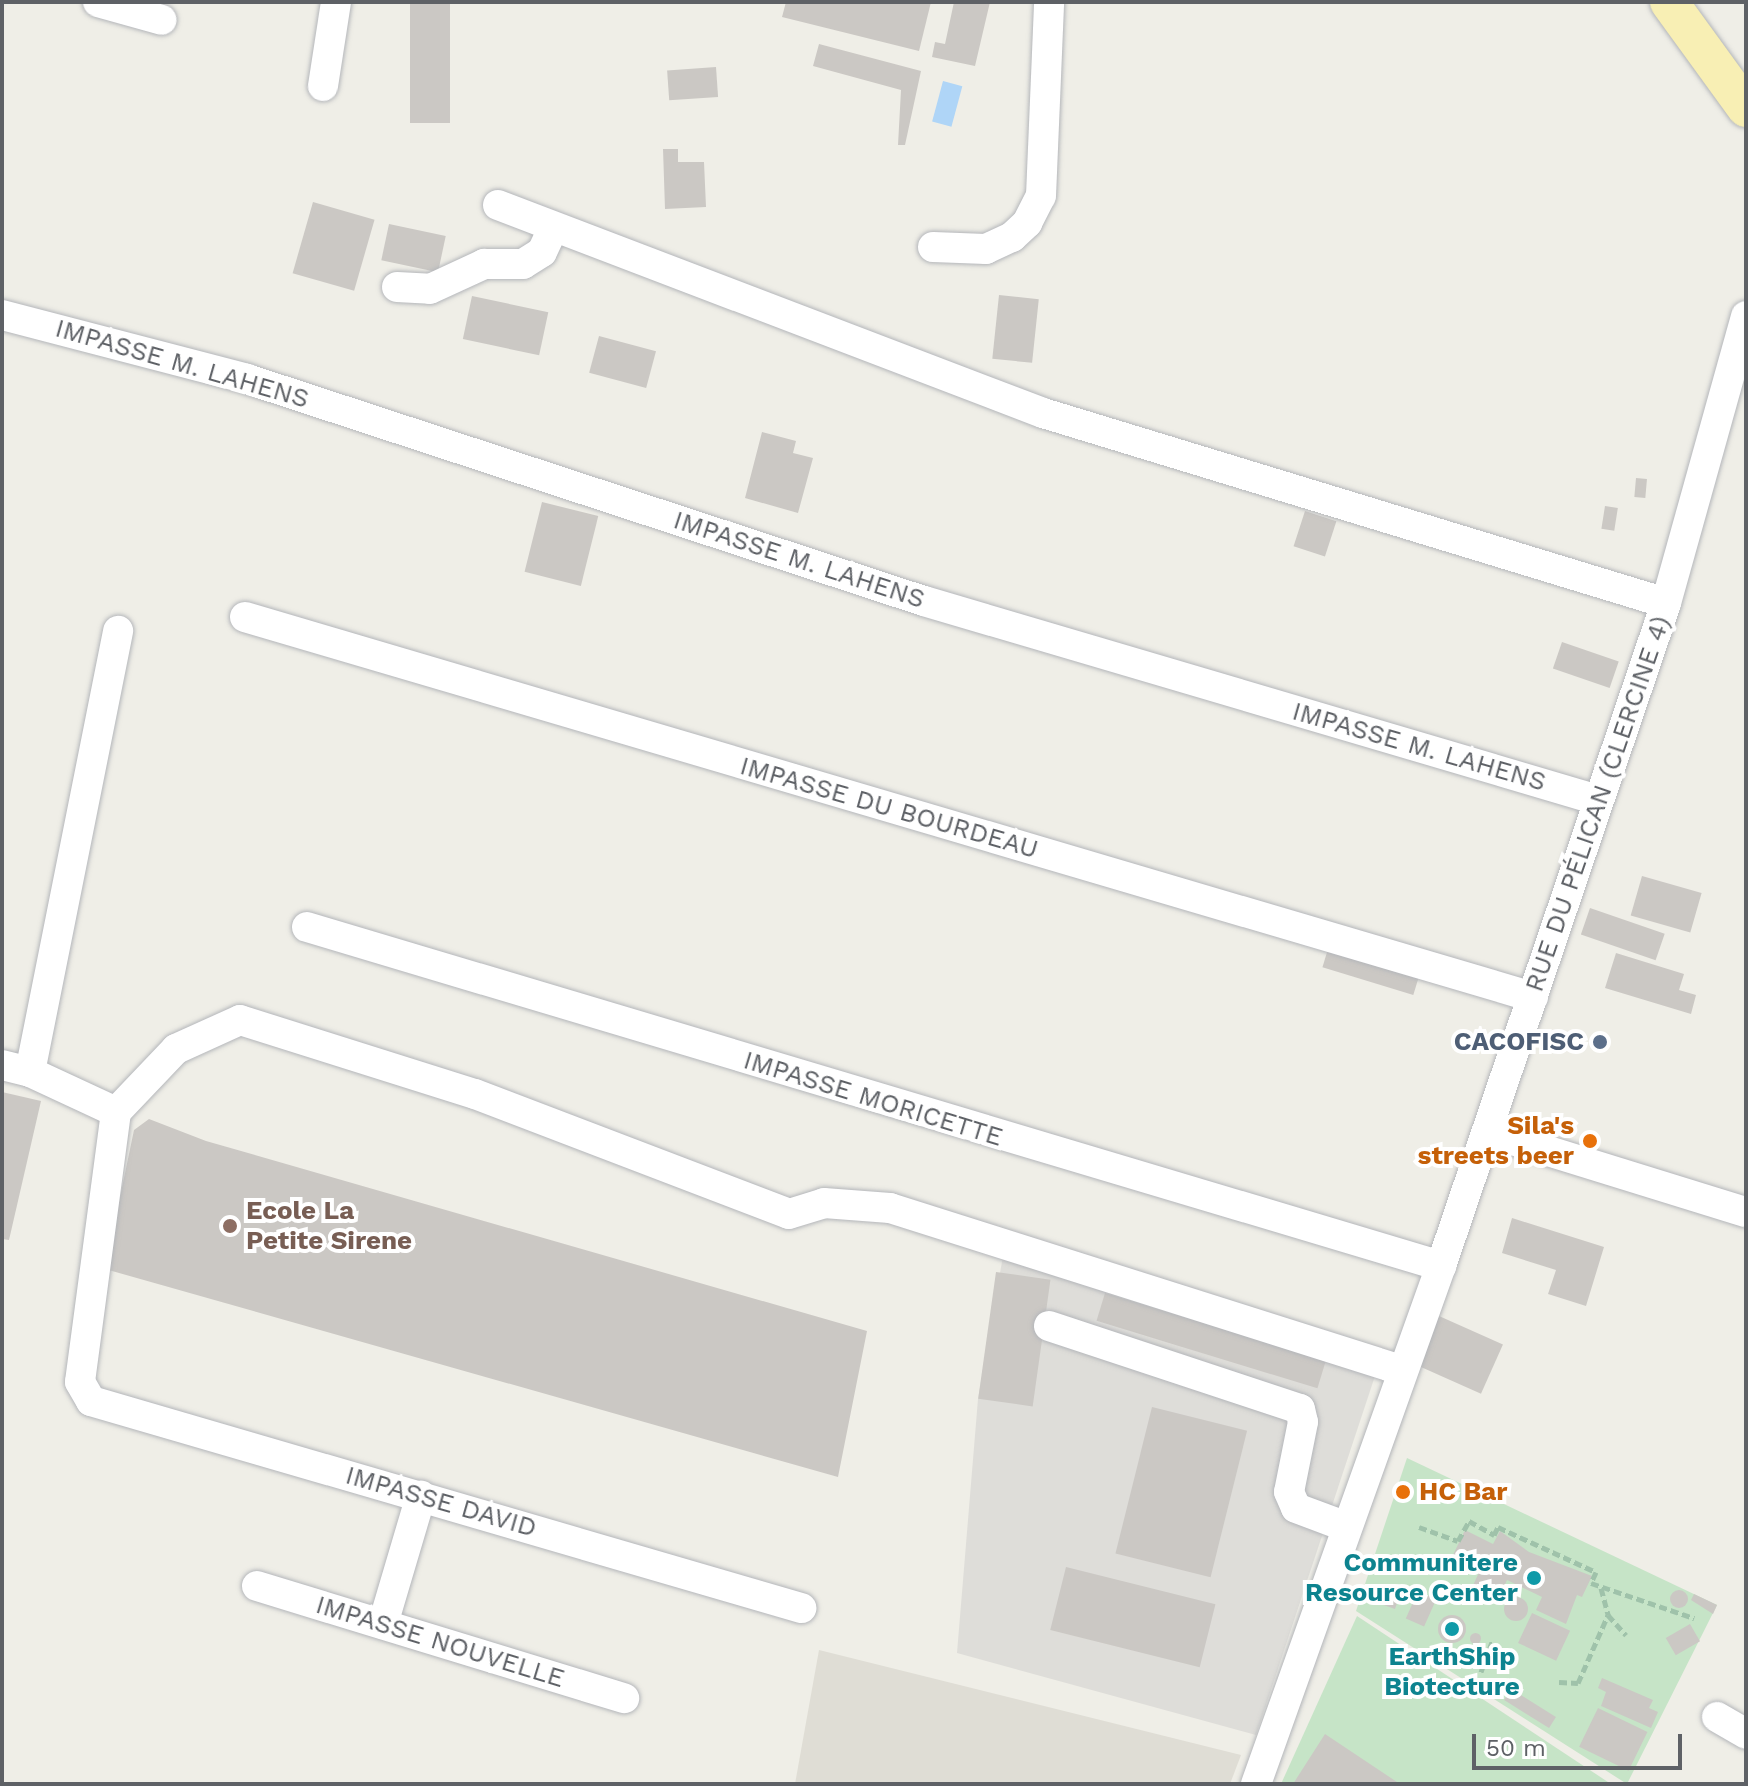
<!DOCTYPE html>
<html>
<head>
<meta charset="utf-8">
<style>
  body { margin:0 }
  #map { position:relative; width:1748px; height:1786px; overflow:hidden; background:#efeee7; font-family:"Work Sans",sans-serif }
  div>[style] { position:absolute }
  .industrial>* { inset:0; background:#deddd9 }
  .education>* { inset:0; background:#dfddd5 }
  .green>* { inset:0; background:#c6e4c7 }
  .water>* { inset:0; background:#afd5f7; transform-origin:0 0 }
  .building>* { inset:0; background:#cbc8c4; transform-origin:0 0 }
  .round { border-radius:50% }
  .path>* { height:5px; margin-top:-2.5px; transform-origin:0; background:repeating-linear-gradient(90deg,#9fc2aa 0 8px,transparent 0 12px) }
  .roads { filter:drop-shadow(0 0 2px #b4b6ba) drop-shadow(0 0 2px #b4b6ba) }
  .minor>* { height:30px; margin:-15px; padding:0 15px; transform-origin:15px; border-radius:15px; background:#fff }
  .major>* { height:38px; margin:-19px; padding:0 19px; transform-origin:19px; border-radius:19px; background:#f8efb4 }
  .dots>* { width:22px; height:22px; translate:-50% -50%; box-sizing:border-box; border:4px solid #fff; border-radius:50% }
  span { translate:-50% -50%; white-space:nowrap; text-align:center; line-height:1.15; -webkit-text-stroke:8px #fff; paint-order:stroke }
  .street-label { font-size:26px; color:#5e6166 }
  .service-label { font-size:26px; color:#4e5e75; font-weight:700 }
  .right { translate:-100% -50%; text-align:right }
  .food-label { font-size:26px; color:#c56008; font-weight:700 }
  .left { translate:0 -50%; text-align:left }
  .education-label { font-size:26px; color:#785e54; font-weight:700 }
  .culture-label { font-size:26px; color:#0d838f; font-weight:700 }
  .frame { position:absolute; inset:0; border:4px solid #5e6166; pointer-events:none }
  .scale { position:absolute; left:1472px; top:1734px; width:210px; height:36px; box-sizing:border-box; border:4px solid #5e6166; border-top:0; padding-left:10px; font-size:24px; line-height:28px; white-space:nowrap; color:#5e6166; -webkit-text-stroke:6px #fff; paint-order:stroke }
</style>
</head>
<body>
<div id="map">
  <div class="industrial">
    <div style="clip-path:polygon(1003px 1256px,1375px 1376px,1256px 1735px,957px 1653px,978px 1399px)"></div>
  </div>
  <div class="education">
    <div style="clip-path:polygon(819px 1650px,1241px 1755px,1230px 1784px,795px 1784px)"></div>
  </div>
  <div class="green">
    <div style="clip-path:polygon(1407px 1458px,1717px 1605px,1627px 1784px,1356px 1611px)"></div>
    <div style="clip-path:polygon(1357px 1616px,1611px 1784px,1281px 1784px)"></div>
  </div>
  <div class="water">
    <div style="left:943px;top:81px;width:20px;height:42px;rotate:15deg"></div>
  </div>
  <div class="building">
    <div style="left:410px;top:2px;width:40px;height:121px"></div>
    <div style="clip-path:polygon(786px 2px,931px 2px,919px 51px,782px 17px)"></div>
    <div style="clip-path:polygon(954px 2px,990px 2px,975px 66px,932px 57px,935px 42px,945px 44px)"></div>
    <div style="clip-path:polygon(819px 44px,921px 71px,905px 145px,898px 145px,901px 90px,813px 66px)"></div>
    <div style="left:716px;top:67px;width:30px;height:49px;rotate:86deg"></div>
    <div style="clip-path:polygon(663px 149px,678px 149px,678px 162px,704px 162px,706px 207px,665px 209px)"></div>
    <div style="left:313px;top:202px;width:64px;height:74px;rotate:16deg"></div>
    <div style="left:389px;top:224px;width:58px;height:37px;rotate:12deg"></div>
    <div style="left:999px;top:295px;width:40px;height:64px;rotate:6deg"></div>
    <div style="left:472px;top:296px;width:78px;height:44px;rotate:12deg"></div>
    <div style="left:599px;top:336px;width:59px;height:38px;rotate:15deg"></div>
    <div style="clip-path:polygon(762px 432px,796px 441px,793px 453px,813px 458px,798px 513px,745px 498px)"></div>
    <div style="left:1636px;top:478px;width:11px;height:19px;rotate:5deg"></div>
    <div style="left:542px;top:502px;width:58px;height:72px;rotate:14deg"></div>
    <div style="left:1605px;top:506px;width:13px;height:23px;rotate:9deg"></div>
    <div style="left:1305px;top:511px;width:33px;height:37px;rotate:18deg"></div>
    <div style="left:1562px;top:642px;width:60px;height:28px;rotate:19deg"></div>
    <div style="left:1642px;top:876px;width:62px;height:41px;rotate:16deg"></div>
    <div style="left:1590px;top:908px;width:79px;height:28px;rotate:19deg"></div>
    <div style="left:1328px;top:949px;width:95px;height:19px;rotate:17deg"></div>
    <div style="clip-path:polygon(1616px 953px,1684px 974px,1679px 990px,1696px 995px,1691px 1014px,1605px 988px)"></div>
    <div style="clip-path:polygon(2px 1092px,41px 1101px,9px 1240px,2px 1239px)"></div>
    <div style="clip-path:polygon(149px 1119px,206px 1141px,867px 1331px,838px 1477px,105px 1269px,134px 1130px)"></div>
    <div style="clip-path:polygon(1512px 1218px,1604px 1247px,1586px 1306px,1548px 1294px,1556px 1270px,1502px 1253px)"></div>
    <div style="left:996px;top:1272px;width:55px;height:128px;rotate:8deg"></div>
    <div style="left:1105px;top:1293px;width:231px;height:29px;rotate:17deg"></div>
    <div style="left:1439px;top:1316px;width:70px;height:54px;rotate:24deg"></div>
    <div style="left:1152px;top:1407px;width:98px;height:151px;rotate:14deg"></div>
    <div style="clip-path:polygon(1465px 1530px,1493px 1544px,1500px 1531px,1529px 1552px,1592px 1576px,1582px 1597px,1577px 1595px,1566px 1624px,1536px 1610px,1542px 1597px,1507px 1580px,1496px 1604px,1470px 1592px,1481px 1568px,1453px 1555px)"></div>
    <div style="left:1066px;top:1567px;width:154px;height:65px;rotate:14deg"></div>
    <div style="left:1387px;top:1587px;width:15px;height:18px;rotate:20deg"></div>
    <div class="round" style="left:1670px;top:1590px;width:18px;height:18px"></div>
    <div style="left:1418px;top:1591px;width:20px;height:30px;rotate:24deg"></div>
    <div style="clip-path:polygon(1694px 1594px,1717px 1605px,1713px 1614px,1691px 1600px)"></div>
    <div class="round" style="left:1504px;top:1597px;width:24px;height:24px"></div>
    <div style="left:1532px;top:1613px;width:42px;height:33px;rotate:25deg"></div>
    <div class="round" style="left:1438px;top:1615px;width:28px;height:28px"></div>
    <div style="left:1690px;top:1624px;width:20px;height:28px;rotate:60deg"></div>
    <div class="round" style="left:1469.5px;top:1632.5px;width:11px;height:11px"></div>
    <div style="clip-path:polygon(1602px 1678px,1653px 1700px,1649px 1708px,1658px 1712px,1651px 1728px,1601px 1706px,1606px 1692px,1598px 1688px)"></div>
    <div style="left:1511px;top:1689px;width:53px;height:13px;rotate:32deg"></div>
    <div style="left:1598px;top:1708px;width:55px;height:43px;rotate:26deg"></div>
    <div style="clip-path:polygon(1325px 1734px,1400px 1784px,1293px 1784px)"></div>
  </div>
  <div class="path">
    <div style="left:1419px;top:1527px;width:41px;rotate:19.7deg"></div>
    <div style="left:1458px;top:1541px;width:23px;rotate:-61deg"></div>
    <div style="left:1469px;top:1521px;width:29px;rotate:29deg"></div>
    <div style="left:1494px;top:1535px;width:9px;rotate:-63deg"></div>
    <div style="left:1498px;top:1527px;width:108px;rotate:24.7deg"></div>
    <div style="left:1596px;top:1572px;width:12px;rotate:114deg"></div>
    <div style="left:1591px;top:1583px;width:109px;rotate:18.8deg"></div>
    <div style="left:1601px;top:1588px;width:28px;rotate:75deg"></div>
    <div style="left:1608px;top:1615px;width:27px;rotate:48deg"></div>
    <div style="left:1481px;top:1672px;width:33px;rotate:-70deg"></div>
    <div style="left:1559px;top:1682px;width:19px;rotate:3deg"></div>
    <div style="left:1578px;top:1683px;width:74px;rotate:-66.2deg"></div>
  </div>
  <div class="roads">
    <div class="minor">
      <div style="left:98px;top:2px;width:66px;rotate:15.7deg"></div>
      <div style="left:323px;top:86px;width:85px;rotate:-81.2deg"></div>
      <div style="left:498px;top:205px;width:583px;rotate:20.89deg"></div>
      <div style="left:1043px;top:413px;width:651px;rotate:16.96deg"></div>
      <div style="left:933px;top:247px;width:53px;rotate:2.2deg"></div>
      <div style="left:986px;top:249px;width:29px;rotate:-25deg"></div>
      <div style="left:1012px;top:237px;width:21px;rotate:-43deg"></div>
      <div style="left:1027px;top:223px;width:30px;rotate:-63deg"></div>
      <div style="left:1041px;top:196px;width:194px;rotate:-87.6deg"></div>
      <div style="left:397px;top:287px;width:33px;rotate:3deg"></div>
      <div style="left:430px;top:289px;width:60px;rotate:-24.8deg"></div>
      <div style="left:484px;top:264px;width:39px"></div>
      <div style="left:523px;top:264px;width:22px;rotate:-32deg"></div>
      <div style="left:542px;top:252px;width:26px;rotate:-65deg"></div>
      <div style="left:2px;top:315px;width:253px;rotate:14.6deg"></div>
      <div style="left:247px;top:379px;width:712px;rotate:18.16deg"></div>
      <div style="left:924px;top:601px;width:703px;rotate:16.45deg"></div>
      <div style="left:245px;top:617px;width:1343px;rotate:16.44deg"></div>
      <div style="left:307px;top:927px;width:1184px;rotate:16.64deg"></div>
      <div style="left:2px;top:1065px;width:29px;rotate:14deg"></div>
      <div style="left:30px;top:1072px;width:95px;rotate:24.9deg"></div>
      <div style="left:30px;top:1072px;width:450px;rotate:-78.7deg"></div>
      <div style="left:116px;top:1112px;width:87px;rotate:-46.4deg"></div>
      <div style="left:176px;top:1049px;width:70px;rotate:-24.4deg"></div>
      <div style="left:240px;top:1020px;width:246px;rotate:17.5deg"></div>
      <div style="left:475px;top:1094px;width:336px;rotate:20.9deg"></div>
      <div style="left:789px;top:1214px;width:37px;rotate:-17deg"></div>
      <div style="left:824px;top:1203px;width:66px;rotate:4.3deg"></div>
      <div style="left:890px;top:1208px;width:536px;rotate:17.59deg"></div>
      <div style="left:116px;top:1112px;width:272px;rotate:97.6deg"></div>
      <div style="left:80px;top:1382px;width:22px;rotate:60deg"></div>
      <div style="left:91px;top:1401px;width:740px;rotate:16.25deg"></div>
      <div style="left:1487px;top:1132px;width:271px;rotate:17.2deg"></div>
      <div style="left:1049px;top:1326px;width:264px;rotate:18.3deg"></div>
      <div style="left:1300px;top:1409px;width:13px;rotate:77deg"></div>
      <div style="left:1303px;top:1422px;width:71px;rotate:101.3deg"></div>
      <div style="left:1289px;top:1492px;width:17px;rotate:66deg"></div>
      <div style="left:1296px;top:1508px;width:54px;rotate:20.4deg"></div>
      <div style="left:257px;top:1586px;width:384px;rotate:17deg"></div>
      <div style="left:383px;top:1624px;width:134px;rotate:-73.5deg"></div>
      <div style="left:1717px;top:1717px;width:34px;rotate:30deg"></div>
      <div style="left:1256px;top:1784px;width:550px;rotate:-70.35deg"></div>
      <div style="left:1441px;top:1266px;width:700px;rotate:-71.25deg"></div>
      <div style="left:1666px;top:603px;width:298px;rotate:-74.4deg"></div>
    </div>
    <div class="major">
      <div style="left:1669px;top:2px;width:131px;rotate:54deg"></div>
    </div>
  </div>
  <div class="dots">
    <div style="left:1600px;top:1042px;background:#5c6f8a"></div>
    <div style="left:1590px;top:1141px;background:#e8710a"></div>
    <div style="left:230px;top:1226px;background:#8d6e63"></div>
    <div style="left:1403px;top:1492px;background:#e8710a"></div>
    <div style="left:1534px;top:1578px;background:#0f9aa8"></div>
    <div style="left:1452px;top:1629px;background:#0f9aa8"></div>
  </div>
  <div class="street-label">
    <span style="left:182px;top:364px;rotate:16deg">IMPASSE M. LAHENS</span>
    <span style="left:799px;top:560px;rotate:18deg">IMPASSE M. LAHENS</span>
    <span style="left:1419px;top:747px;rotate:16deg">IMPASSE M. LAHENS</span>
    <span style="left:1598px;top:804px;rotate:-71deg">RUE DU PÉLICAN (CLERCINE 4)</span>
    <span style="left:889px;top:808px;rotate:16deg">IMPASSE DU BOURDEAU</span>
    <span style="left:873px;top:1099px;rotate:17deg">IMPASSE MORICETTE</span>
    <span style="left:441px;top:1502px;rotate:16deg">IMPASSE DAVID</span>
    <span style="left:440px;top:1642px;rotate:17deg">IMPASSE NOUVELLE</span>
  </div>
  <div class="service-label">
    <span class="right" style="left:1584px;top:1042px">CACOFISC</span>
  </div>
  <div class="food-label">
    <span class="right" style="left:1574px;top:1141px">Sila's<br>streets beer</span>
    <span class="left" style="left:1419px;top:1492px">HC Bar</span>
  </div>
  <div class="education-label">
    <span class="left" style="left:246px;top:1226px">Ecole La<br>Petite Sirene</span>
  </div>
  <div class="culture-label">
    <span class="right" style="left:1518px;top:1578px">Communitere<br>Resource Center</span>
    <span style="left:1452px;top:1672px">EarthShip<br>Biotecture</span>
  </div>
  <div class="frame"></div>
  <div class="scale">50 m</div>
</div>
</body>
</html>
